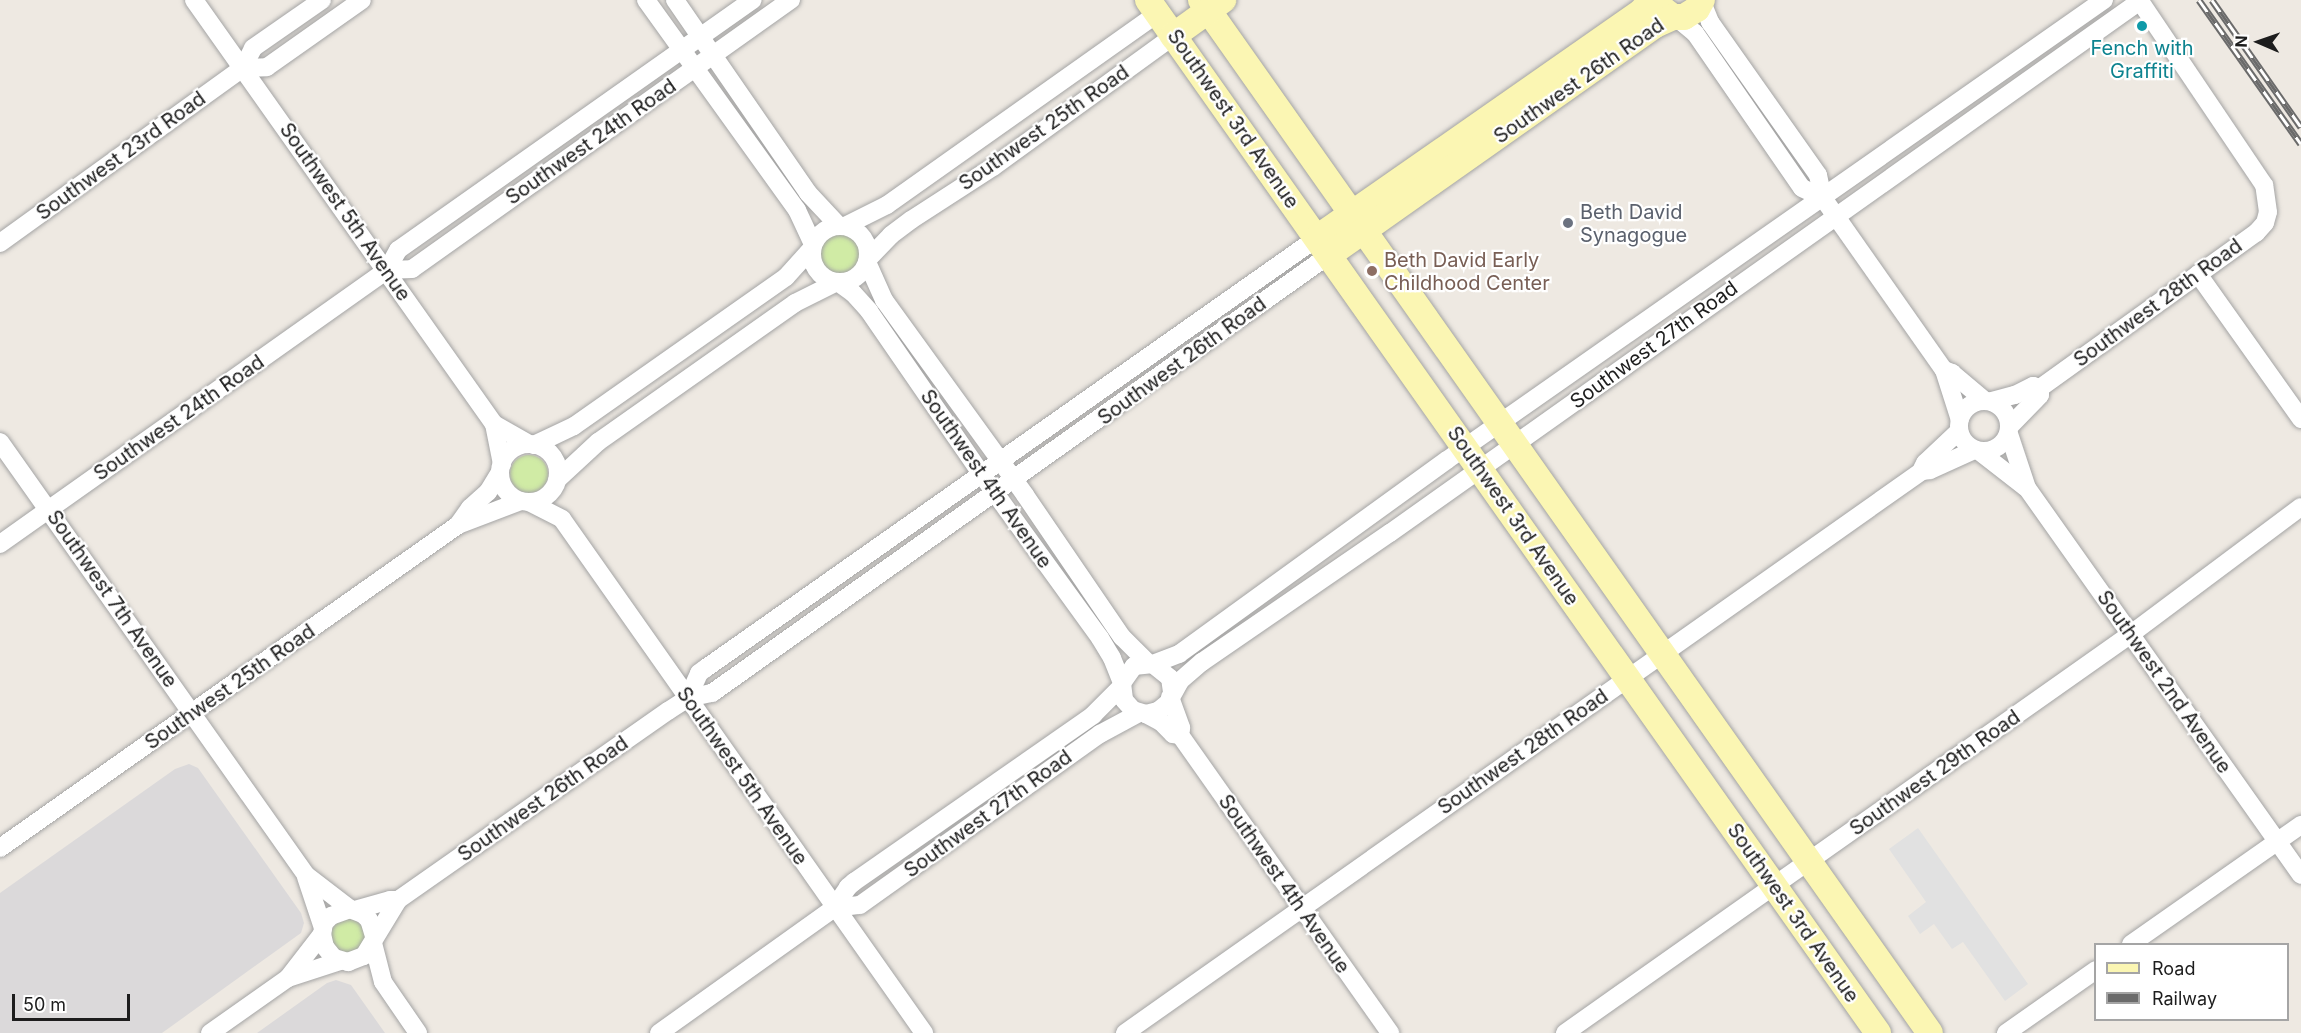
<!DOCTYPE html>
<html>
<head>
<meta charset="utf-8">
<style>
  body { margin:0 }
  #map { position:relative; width:2301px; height:1033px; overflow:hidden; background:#eee9e2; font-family:Inter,sans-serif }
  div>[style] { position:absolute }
  .residential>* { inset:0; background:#dbd9da }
  .grass>* { inset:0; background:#d0eba5 }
  .round { border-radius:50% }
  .parking>* { inset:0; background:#e1e1e1 }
  .roads { filter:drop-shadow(0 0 2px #a4a4a4) drop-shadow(0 0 2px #a4a4a4) }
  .minor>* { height:18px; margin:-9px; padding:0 9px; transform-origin:9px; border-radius:9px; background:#fff }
  .minor>.ring { margin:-9px; padding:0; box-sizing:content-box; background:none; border:18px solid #fff; border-radius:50% }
  .secondary>* { height:26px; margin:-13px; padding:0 13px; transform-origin:13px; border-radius:13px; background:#fbf6b3 }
  .rail>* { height:7px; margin-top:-3.5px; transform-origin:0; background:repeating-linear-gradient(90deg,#fff 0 14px,#6b6b6b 0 28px); box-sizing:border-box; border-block:2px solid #6b6b6b }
  .dots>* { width:16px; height:16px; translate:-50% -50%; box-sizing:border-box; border:3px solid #fff; border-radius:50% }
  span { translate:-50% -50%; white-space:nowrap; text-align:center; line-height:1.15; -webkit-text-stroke:4.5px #fff; paint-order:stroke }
  .culture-label { font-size:20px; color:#0d838f }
  .street-label { font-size:20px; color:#1d1d1d }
  .worship-label { font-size:20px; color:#5b616d }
  .left { translate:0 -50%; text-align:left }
  .education-label { font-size:20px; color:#785e54 }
  .legend { position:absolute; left:2094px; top:943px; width:195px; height:78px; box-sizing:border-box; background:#fff; border:2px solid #a5a5a5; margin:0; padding:8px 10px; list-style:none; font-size:18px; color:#1d1d1d }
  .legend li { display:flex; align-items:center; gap:12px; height:30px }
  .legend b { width:30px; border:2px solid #a5a5a5 }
  .north { position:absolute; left:2229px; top:12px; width:60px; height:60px; -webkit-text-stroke:4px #fff; paint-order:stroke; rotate:272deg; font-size:16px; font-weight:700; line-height:24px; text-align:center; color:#1d1d1d }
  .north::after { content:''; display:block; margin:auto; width:21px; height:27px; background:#1d1d1d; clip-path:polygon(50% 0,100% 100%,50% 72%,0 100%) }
  .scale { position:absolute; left:12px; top:994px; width:118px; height:27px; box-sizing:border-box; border:3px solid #1d1d1d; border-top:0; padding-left:8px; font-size:18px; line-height:21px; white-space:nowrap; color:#1d1d1d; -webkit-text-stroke:4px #fff; paint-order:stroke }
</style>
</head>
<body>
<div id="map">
  <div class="residential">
    <div style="clip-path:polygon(189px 764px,198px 768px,301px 913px,304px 923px,301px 933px,162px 1033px,0 1033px,0 893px,175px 769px)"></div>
    <div style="clip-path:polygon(336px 980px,351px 985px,385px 1033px,257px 1033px,327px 983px)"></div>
  </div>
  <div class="grass">
    <div class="round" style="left:820px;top:234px;width:40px;height:40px"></div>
    <div class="round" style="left:510px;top:455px;width:38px;height:38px"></div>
    <div class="round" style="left:331px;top:919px;width:34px;height:34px"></div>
  </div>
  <div class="parking">
    <div style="clip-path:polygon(1918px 828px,2028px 984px,2005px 1001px,1963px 942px,1952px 949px,1934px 924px,1920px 934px,1908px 916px,1926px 902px,1889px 849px)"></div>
  </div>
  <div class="roads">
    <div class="minor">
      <div style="left:194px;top:0;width:519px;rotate:54.72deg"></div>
      <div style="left:494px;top:424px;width:41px;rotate:78.7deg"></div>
      <div style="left:646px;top:0;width:259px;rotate:54.3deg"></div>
      <div style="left:797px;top:210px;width:38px;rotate:65deg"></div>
      <div style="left:675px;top:0;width:234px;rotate:55.4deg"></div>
      <div style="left:808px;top:193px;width:45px;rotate:46.8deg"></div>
      <div style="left:1702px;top:2px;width:22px;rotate:68deg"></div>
      <div style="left:1710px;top:22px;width:187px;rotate:54.8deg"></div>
      <div style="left:1818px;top:175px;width:24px;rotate:78deg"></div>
      <div style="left:1823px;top:198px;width:210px;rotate:54.9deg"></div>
      <div style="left:1944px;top:370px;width:52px;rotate:72.3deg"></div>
      <div style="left:1677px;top:18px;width:23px;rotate:40deg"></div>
      <div style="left:1695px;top:33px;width:188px;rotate:55.4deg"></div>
      <div style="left:1802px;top:188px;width:23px;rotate:25deg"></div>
      <div style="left:243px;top:68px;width:24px;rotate:-2deg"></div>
      <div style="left:267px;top:67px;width:116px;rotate:-35.2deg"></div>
      <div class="ring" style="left:812px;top:226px;width:38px;height:38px"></div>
      <div style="left:845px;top:226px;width:47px;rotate:-26.6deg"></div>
      <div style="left:887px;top:205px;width:332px;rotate:-35.3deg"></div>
      <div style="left:0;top:243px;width:299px;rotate:-35.8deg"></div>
      <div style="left:243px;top:68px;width:22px;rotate:-63deg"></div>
      <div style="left:253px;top:48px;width:84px;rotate:-34.8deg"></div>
      <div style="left:868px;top:259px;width:33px;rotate:-46deg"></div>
      <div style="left:891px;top:235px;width:25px;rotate:-37deg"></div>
      <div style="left:911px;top:220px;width:98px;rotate:-32.9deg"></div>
      <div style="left:993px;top:167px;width:223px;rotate:-36deg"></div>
      <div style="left:867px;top:262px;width:42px;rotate:65.9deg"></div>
      <div style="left:884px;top:300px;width:241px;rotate:54.1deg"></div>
      <div style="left:1025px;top:495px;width:172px;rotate:55.7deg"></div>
      <div style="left:1122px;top:637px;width:37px;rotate:45deg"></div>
      <div style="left:387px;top:270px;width:25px;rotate:-2deg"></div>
      <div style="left:412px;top:269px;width:465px;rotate:-35.4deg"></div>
      <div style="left:2198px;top:274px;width:178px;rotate:54.6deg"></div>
      <div style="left:839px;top:283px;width:17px;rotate:36deg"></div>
      <div style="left:853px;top:293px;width:24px;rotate:48deg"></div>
      <div style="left:869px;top:311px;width:199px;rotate:55.4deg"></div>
      <div style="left:982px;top:475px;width:201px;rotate:54.1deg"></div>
      <div style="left:1100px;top:638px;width:23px;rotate:59deg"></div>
      <div style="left:1112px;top:658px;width:27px;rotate:68deg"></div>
      <div style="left:1944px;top:370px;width:9px;rotate:21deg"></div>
      <div style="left:1952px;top:373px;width:42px;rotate:40.2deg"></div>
      <div class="ring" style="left:1959px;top:401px;width:32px;height:32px"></div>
      <div style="left:1992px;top:401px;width:24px;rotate:-15deg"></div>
      <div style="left:2015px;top:395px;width:20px;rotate:-27deg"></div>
      <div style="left:2033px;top:386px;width:7px;rotate:16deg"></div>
      <div style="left:494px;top:424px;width:40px;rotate:29.7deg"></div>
      <div style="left:2010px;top:426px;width:43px;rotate:-45.9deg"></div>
      <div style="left:2040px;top:395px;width:7px;rotate:-90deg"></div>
      <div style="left:2040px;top:388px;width:266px;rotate:-35.7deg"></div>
      <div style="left:2256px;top:233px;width:13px;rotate:-48deg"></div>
      <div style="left:2265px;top:223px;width:11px;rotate:-75deg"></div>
      <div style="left:2268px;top:212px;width:27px;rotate:-98deg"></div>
      <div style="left:2264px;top:185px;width:223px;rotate:-124deg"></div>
      <div style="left:2009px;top:434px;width:57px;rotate:71.6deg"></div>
      <div style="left:2027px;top:488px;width:474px;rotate:54.7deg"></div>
      <div style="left:0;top:442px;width:530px;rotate:54.75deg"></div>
      <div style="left:306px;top:875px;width:56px;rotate:37.7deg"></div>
      <div class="ring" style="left:500px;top:444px;width:40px;height:40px"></div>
      <div style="left:534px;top:445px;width:44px;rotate:-25.4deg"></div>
      <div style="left:574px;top:426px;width:259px;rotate:-35.1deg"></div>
      <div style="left:786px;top:277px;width:39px;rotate:-48deg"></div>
      <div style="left:1980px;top:452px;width:57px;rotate:37.9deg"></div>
      <div style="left:1922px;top:469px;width:7px;rotate:-63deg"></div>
      <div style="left:1925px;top:463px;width:47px;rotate:-43.3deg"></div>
      <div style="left:557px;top:480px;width:56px;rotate:-42.8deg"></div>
      <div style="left:598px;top:442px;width:241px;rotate:-35.2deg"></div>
      <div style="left:795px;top:303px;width:47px;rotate:-26.6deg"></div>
      <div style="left:529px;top:502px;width:37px;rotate:27deg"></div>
      <div style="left:562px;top:519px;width:629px;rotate:54.84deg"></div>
      <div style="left:458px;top:525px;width:21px;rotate:-55deg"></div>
      <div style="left:470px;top:508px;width:24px;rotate:-42deg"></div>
      <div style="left:488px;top:492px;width:23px;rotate:-59deg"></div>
      <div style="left:0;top:544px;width:474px;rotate:-35.3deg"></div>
      <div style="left:387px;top:270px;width:23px;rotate:-61deg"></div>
      <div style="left:398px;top:250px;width:434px;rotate:-35.2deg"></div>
      <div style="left:1153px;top:664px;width:28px;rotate:-21deg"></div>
      <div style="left:1179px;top:654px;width:331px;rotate:-35.9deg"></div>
      <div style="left:1447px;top:460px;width:802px;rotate:-35deg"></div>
      <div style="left:1172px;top:692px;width:14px;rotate:-98deg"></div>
      <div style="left:1170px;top:678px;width:22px;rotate:-141deg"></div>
      <div style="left:1153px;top:664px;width:19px;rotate:174deg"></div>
      <div style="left:1134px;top:666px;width:21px;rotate:125deg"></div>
      <div style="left:1122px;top:683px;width:17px;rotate:83deg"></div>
      <div style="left:1124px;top:700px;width:13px;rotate:48deg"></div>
      <div style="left:1133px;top:710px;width:14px;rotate:17deg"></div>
      <div style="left:1146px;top:714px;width:12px;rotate:-14deg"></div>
      <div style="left:1158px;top:711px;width:13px;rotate:-39deg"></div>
      <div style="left:1168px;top:703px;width:26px;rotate:-61deg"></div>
      <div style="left:1181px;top:680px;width:28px;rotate:-41deg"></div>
      <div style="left:1202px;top:662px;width:228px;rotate:-34.5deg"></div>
      <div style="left:1390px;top:533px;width:920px;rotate:-35.35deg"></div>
      <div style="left:1170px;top:697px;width:33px;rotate:70deg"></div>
      <div style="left:1181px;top:728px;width:7px;rotate:98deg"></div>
      <div style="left:1180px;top:735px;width:365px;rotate:54.8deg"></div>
      <div style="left:688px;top:698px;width:27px;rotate:-66deg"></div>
      <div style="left:699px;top:673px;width:9px;rotate:-36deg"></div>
      <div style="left:706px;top:668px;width:747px;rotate:-35.14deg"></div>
      <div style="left:1146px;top:714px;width:17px;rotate:28deg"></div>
      <div style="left:1161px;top:722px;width:17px;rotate:45deg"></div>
      <div style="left:1173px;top:734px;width:7px;rotate:8deg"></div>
      <div style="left:0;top:848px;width:560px;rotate:-35.19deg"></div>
      <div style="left:458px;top:525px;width:67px;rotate:-20.9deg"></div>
      <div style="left:306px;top:877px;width:54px;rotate:71.6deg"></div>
      <div style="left:834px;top:908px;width:26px;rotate:-7deg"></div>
      <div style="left:860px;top:905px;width:295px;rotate:-35.5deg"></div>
      <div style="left:1100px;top:734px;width:44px;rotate:-28.3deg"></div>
      <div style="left:355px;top:910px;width:36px;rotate:-16deg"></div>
      <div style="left:390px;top:900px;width:8px"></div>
      <div style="left:374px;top:936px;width:17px;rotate:-107deg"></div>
      <div style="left:369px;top:920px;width:8px;rotate:-135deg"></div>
      <div style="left:363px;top:914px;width:14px;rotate:-159deg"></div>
      <div style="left:350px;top:909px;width:20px;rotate:160deg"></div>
      <div style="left:331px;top:916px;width:10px;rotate:135deg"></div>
      <div style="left:324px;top:923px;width:11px;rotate:100deg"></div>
      <div style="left:322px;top:934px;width:13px;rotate:77deg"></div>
      <div style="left:325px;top:947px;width:14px;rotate:51deg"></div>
      <div style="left:334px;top:958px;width:15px;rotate:16deg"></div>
      <div style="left:348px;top:962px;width:17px;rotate:-21deg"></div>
      <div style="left:364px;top:956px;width:66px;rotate:-58.7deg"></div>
      <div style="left:398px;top:900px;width:330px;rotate:-35deg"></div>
      <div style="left:668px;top:711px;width:24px;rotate:-33deg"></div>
      <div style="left:688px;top:698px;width:25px;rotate:-12deg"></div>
      <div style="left:712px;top:693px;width:757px;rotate:-35.37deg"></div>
      <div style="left:373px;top:943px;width:40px;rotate:75.6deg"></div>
      <div style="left:383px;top:982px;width:62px;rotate:55.5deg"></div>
      <div style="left:2131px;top:944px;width:208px;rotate:-35deg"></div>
      <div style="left:288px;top:978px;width:56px;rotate:-52.3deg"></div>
      <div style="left:210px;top:1033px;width:95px;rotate:-35.2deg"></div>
      <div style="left:288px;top:978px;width:55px;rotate:-18.1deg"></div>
      <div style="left:659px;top:1033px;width:215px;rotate:-35.5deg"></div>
      <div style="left:834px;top:908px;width:25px;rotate:-56deg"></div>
      <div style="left:848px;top:887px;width:8px;rotate:-40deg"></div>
      <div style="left:854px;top:882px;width:292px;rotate:-34.9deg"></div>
      <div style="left:1093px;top:715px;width:40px;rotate:-45deg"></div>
      <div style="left:1125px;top:1033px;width:975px;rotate:-35.19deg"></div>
      <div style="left:1922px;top:471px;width:8px;rotate:-7deg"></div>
      <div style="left:1930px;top:470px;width:48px;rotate:-24.4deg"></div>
      <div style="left:1565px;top:1033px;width:693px;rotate:-35.18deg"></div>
      <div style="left:2131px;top:634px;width:212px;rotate:-36.8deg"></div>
      <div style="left:2006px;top:1033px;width:110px;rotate:-35deg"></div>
    </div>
    <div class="secondary">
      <div style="left:1148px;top:0;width:1265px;rotate:54.75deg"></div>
      <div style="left:1201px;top:0;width:1264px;rotate:54.79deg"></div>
      <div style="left:1660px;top:7px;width:16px;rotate:38deg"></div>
      <div style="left:1673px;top:17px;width:11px"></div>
      <div style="left:1684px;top:17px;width:15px;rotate:-32deg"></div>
      <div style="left:1697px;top:9px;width:10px;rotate:-61deg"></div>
      <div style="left:1173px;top:36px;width:62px;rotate:-35.8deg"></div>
      <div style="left:1317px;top:238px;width:395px;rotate:-34.9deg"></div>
      <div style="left:1641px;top:12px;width:16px;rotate:-50deg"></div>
      <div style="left:1329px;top:255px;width:399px;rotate:-35.2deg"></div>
      <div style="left:1655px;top:25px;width:20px;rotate:-24deg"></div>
    </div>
  </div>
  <div class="rail">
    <div style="left:2199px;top:0;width:176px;rotate:54.7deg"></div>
    <div style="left:2212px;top:0;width:155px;rotate:55deg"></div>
  </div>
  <div class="dots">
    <div style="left:2142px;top:26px;background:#0f9aa8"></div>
    <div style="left:1568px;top:223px;background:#6b7280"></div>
    <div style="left:1372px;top:271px;background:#8d6e63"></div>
  </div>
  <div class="culture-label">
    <span style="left:2142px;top:60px">Fench with<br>Graffiti</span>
  </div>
  <div class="street-label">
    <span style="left:1579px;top:81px;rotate:-35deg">Southwest 26th Road</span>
    <span style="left:1233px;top:119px;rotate:55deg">Southwest 3rd Avenue</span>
    <span style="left:1044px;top:128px;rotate:-35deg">Southwest 25th Road</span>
    <span style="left:591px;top:142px;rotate:-35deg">Southwest 24th Road</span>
    <span style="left:121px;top:156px;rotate:-36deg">Southwest 23rd Road</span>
    <span style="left:345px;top:212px;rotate:55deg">Southwest 5th Avenue</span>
    <span style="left:2158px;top:303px;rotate:-36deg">Southwest 28th Road</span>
    <span style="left:1654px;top:345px;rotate:-36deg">Southwest 27th Road</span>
    <span style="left:1182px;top:361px;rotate:-36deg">Southwest 26th Road</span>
    <span style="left:179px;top:418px;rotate:-35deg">Southwest 24th Road</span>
    <span style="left:986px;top:479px;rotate:55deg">Southwest 4th Avenue</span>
    <span style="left:1513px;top:516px;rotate:55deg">Southwest 3rd Avenue</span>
    <span style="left:112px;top:599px;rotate:55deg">Southwest 7th Avenue</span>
    <span style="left:2164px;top:682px;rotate:55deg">Southwest 2nd Avenue</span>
    <span style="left:230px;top:687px;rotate:-35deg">Southwest 25th Road</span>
    <span style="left:1523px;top:752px;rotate:-35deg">Southwest 28th Road</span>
    <span style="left:1935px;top:773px;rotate:-35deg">Southwest 29th Road</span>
    <span style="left:742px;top:776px;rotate:55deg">Southwest 5th Avenue</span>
    <span style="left:543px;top:799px;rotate:-35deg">Southwest 26th Road</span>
    <span style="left:988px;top:814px;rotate:-36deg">Southwest 27th Road</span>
    <span style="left:1284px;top:884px;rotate:55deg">Southwest 4th Avenue</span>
    <span style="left:1793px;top:913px;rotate:55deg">Southwest 3rd Avenue</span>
  </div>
  <div class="worship-label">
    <span class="left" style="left:1580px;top:224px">Beth David<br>Synagogue</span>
  </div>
  <div class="education-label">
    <span class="left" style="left:1384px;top:272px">Beth David Early<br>Childhood Center</span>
  </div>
  <ul class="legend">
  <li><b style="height:8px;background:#fbf6b3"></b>Road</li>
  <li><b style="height:8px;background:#6b6b6b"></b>Railway</li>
  </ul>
  <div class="north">N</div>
  <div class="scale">50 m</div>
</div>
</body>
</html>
